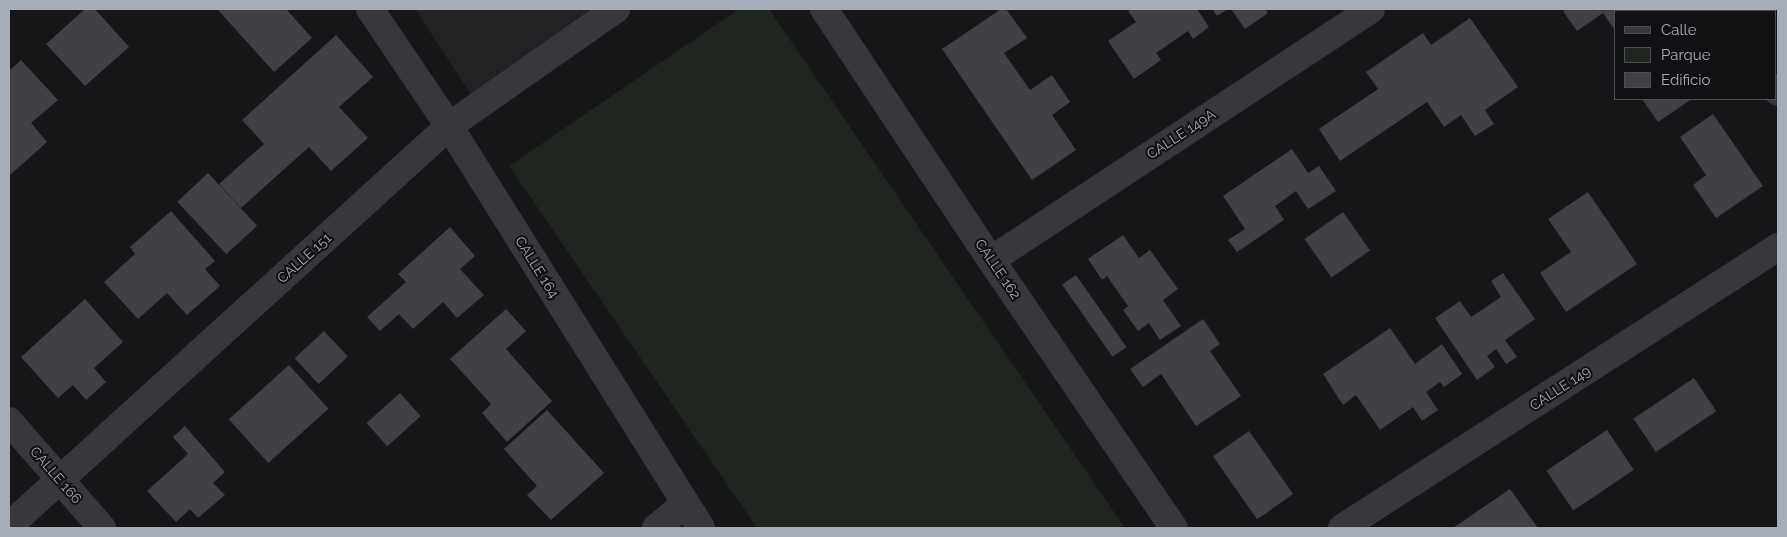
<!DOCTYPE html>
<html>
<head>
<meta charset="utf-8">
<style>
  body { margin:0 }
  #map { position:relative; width:1787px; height:537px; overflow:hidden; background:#161618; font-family:Raleway,sans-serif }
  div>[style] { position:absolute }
  .built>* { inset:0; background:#222225 }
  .green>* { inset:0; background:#1e261f }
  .building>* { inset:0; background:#404145; transform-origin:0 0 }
  .street>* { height:28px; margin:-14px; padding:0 14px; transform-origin:14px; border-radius:14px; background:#37373d }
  span { translate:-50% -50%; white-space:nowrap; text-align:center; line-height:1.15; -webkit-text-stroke:4px #111113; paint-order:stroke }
  .street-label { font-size:14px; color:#a7acb9 }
  .frame { position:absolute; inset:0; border:10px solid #a7acb9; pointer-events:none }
  .legend { position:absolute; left:1614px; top:10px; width:162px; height:90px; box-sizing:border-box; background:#111113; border:1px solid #4d4f55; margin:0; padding:6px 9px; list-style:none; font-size:15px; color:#a7acb9 }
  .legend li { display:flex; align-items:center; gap:10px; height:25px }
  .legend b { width:25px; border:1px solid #4d4f55 }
</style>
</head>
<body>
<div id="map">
  <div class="built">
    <div style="clip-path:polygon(415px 9px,618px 9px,476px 102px)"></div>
  </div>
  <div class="green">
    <div style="clip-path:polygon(739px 9px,769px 9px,1125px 528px,757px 528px,509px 166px)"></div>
  </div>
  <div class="building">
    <div style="clip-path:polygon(85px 9px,95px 9px,129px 47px,85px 86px,46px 44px)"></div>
    <div style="clip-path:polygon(220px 9px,286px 9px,312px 38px,274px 72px,218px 10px)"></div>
    <div style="clip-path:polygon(1001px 9px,1006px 9px,1027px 38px,1004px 53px,1030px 90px,1052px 75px,1070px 102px,1052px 115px,1076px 150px,1032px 180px,942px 49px)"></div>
    <div style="clip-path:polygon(1131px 9px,1197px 9px,1209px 27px,1193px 39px,1188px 31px,1156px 53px,1161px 60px,1134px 79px,1108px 41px,1136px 22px,1128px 11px)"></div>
    <div style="clip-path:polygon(1212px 9px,1228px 9px,1217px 16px)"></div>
    <div style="clip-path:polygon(1231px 9px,1265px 9px,1268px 13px,1245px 29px)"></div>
    <div style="clip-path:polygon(1566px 9px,1643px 9px,1639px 11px,1616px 11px,1614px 29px,1603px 13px,1577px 31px,1563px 11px)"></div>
    <div style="clip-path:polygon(1470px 18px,1518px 87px,1485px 110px,1494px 124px,1475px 136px,1461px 115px,1444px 127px,1427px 102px,1340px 161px,1319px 129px,1378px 89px,1366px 72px,1423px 33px,1431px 45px)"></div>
    <div style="clip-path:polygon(336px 35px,373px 77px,339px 107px,368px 138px,331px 171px,309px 147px,241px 208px,219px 184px,264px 144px,242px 120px)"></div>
    <div style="clip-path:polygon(21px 60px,58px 100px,31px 123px,47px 142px,9px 176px,9px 71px)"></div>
    <div style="clip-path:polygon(1642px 99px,1692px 99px,1658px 122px)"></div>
    <div style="clip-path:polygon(1713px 114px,1763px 186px,1716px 218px,1693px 185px,1706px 175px,1680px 137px)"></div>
    <div style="clip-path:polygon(1292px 149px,1308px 173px,1319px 166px,1336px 191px,1308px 209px,1296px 191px,1275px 206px,1284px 220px,1237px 252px,1228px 240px,1245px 229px,1223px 196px)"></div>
    <div style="left:208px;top:173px;width:72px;height:42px;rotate:47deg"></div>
    <div style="clip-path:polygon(1588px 192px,1637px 264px,1566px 312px,1540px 273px,1571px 252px,1548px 219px)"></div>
    <div style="clip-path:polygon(171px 211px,215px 261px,205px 269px,220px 286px,187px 315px,167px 293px,138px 319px,104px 282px,135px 254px,130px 247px)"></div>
    <div style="left:1343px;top:212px;width:47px;height:47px;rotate:55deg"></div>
    <div style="clip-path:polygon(450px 227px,475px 256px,460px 269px,484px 295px,457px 318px,443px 302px,413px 329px,399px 314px,380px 331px,367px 317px,406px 282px,398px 274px)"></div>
    <div style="clip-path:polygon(1123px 235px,1139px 258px,1150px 250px,1178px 289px,1163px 300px,1181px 326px,1160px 340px,1149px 323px,1138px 331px,1123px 310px,1128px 306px,1107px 276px,1102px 280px,1088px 259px)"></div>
    <div style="clip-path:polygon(1503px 273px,1535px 319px,1505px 340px,1517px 357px,1506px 364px,1496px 349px,1487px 356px,1495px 367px,1477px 380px,1435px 318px,1460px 301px,1471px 317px,1501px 297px,1491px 281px)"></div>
    <div style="left:1076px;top:275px;width:88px;height:17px;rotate:55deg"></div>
    <div style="clip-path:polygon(85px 299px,123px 342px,94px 368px,106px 382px,86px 400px,73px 385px,58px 398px,21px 357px)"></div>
    <div style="clip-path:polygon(506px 309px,526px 331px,506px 349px,552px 401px,507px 442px,482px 413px,491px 404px,450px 359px)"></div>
    <div style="clip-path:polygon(1203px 319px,1220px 344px,1210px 351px,1241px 396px,1196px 426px,1161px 374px,1143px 387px,1130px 369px)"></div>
    <div style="clip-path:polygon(1390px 328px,1415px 364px,1442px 344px,1462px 374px,1444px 387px,1440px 382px,1426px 392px,1438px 410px,1422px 421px,1413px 407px,1380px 430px,1356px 395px,1343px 405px,1323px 374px)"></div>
    <div style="left:324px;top:331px;width:35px;height:40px;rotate:47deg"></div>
    <div style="left:289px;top:365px;width:59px;height:81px;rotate:48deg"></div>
    <div style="left:1694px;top:378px;width:40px;height:73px;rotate:56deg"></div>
    <div style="left:400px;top:393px;width:31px;height:45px;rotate:48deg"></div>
    <div style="clip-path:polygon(547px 410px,604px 473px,551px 520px,527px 495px,537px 486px,504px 449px)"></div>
    <div style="clip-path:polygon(185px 426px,225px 472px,213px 483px,225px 495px,198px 518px,190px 509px,176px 522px,147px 491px,188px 454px,173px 437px)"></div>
    <div style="left:1607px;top:430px;width:48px;height:73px;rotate:56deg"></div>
    <div style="left:1249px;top:431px;width:77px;height:44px;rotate:55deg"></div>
    <div style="clip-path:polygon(1510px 489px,1538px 528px,1453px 528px)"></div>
  </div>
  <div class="street">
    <div style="left:370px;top:9px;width:141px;rotate:56deg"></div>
    <div style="left:449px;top:126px;width:474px;rotate:57.9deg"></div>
    <div style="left:824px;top:9px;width:301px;rotate:56.4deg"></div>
    <div style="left:991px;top:260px;width:325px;rotate:55.7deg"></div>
    <div style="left:1724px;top:9px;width:3px;rotate:45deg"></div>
    <div style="left:1776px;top:88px;width:4px;rotate:63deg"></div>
    <div style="left:991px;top:260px;width:455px;rotate:-33.4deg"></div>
    <div style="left:9px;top:421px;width:142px;rotate:49deg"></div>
    <div style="left:9px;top:526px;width:595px;rotate:-42.27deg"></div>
    <div style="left:449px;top:126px;width:204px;rotate:-35deg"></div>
    <div style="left:656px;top:528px;width:38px;rotate:-40deg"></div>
    <div style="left:1342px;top:528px;width:519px;rotate:-32.8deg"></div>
  </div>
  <div class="street-label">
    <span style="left:1181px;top:134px;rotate:-33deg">CALLE 149A</span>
    <span style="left:304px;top:258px;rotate:-42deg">CALLE 151</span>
    <span style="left:537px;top:267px;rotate:58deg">CALLE 164</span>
    <span style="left:998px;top:269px;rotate:56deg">CALLE 162</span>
    <span style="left:1560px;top:388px;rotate:-33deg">CALLE 149</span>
    <span style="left:56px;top:475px;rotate:49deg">CALLE 166</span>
  </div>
  <div class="frame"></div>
  <ul class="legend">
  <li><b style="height:6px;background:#37373d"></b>Calle</li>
  <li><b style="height:14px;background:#1e261f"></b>Parque</li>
  <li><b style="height:14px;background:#404145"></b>Edificio</li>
  </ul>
</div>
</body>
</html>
